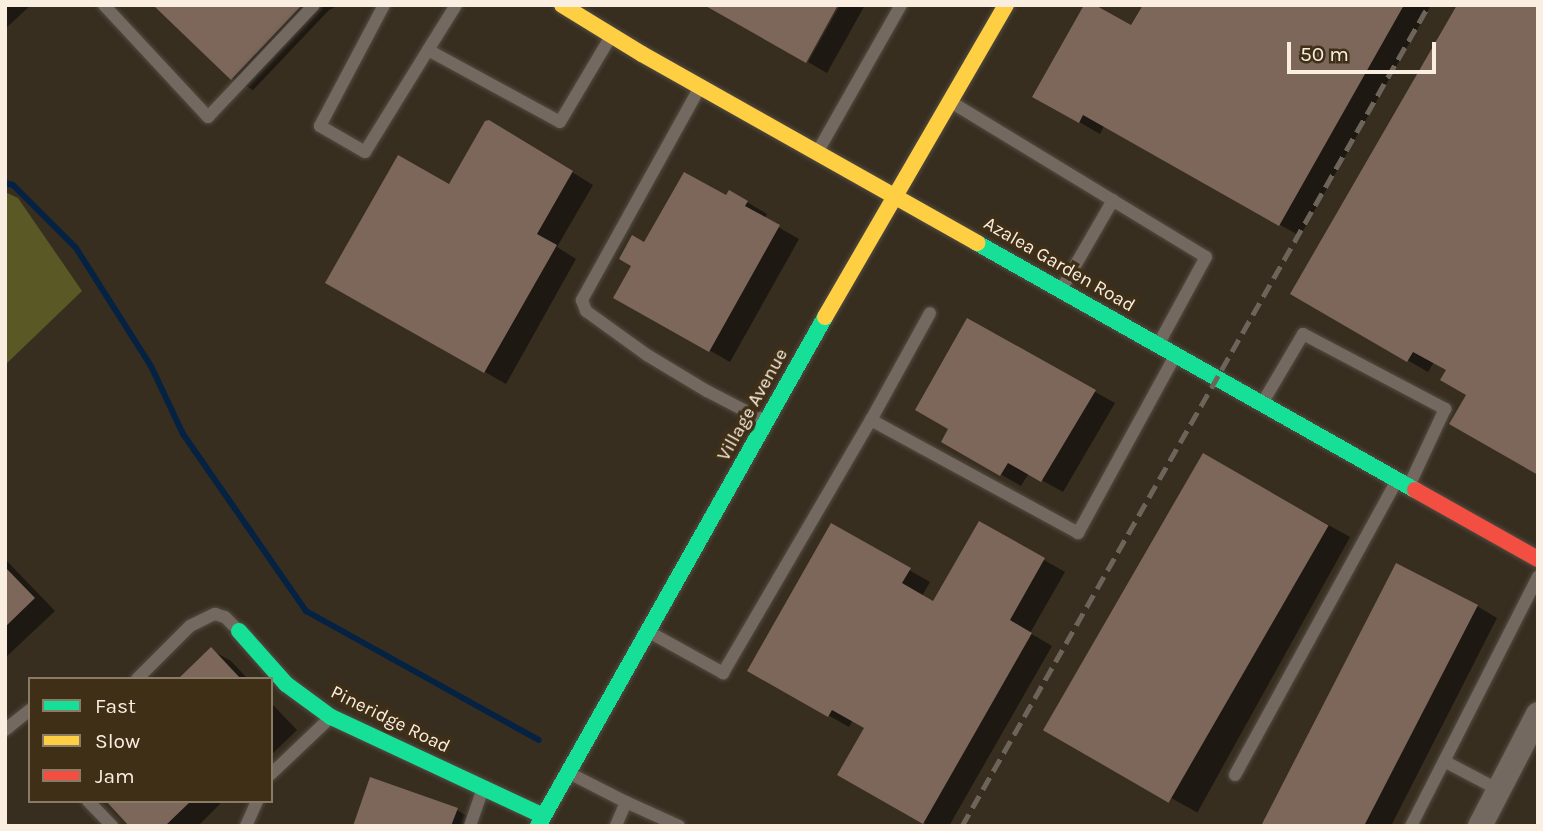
<!DOCTYPE html>
<html>
<head>
<meta charset="utf-8">
<style>
  body { margin:0 }
  #map { position:relative; width:1543px; height:831px; overflow:hidden; background:#372e20; font-family:Karla,sans-serif }
  div>[style] { position:absolute }
  .green>* { inset:0; background:#5a5926 }
  .shadow>* { inset:0; background:#0007; transform-origin:0 0 }
  .stream>* { height:6px; margin:-3px; padding:0 3px; transform-origin:3px; border-radius:3px; background:#052242 }
  .building>* { inset:0; background:#7d675a; transform-origin:0 0 }
  .roads { filter:drop-shadow(0 0 2px #544c40) drop-shadow(0 0 2px #544c40) }
  .lane>* { height:12px; margin:-6px; padding:0 6px; transform-origin:6px; border-radius:6px; background:#746960 }
  .street>* { height:24px; margin:-12px; padding:0 12px; transform-origin:12px; border-radius:12px; background:#746960 }
  .fast>* { height:16px; margin:-8px; padding:0 8px; transform-origin:8px; border-radius:8px; background:#16e098 }
  .slow>* { height:16px; margin:-8px; padding:0 8px; transform-origin:8px; border-radius:8px; background:#ffcf43 }
  .jam>* { height:16px; margin:-8px; padding:0 8px; transform-origin:8px; border-radius:8px; background:#f24e42 }
  .rail>* { height:5px; margin-top:-2.5px; transform-origin:0; background:repeating-linear-gradient(90deg,#6d645a 0 14px,transparent 0 21px) }
  span { translate:-50% -50%; white-space:nowrap; text-align:center; line-height:1.15; -webkit-text-stroke:7px #402f17; paint-order:stroke }
  .street-label { font-size:19px; color:#f9eee0 }
  .frame { position:absolute; inset:0; border:7px solid #f9eee0; pointer-events:none }
  .legend { position:absolute; left:28px; top:677px; width:245px; height:126px; box-sizing:border-box; background:#402f17; border:2px solid #8a7b67; margin:0; padding:9px 12px; list-style:none; font-size:21px; color:#f9eee0 }
  .legend li { display:flex; align-items:center; gap:14px; height:35px }
  .legend b { width:35px; border:2px solid #8a7b67 }
  .scale { position:absolute; left:1287px; top:42px; width:149px; height:32px; box-sizing:border-box; border:4px solid #f9eee0; border-top:0; padding-left:9px; font-size:21px; line-height:24px; white-space:nowrap; color:#f9eee0; -webkit-text-stroke:5px #402f17; paint-order:stroke }
</style>
</head>
<body>
<div id="map">
  <div class="green">
    <div style="clip-path:polygon(5px 192px,18px 198px,82px 291px,5px 365px)"></div>
  </div>
  <div class="shadow">
    <div style="clip-path:polygon(5px 5px,31px 5px,5px 29px)"></div>
    <div style="clip-path:polygon(155px 5px,339px 5px,329px 10px,253px 90px,232px 78px)"></div>
    <div style="clip-path:polygon(840px 5px,865px 5px,827px 73px,808px 62px)"></div>
    <div style="clip-path:polygon(1145px 5px,1431px 5px,1300px 236px,1104px 126px,1100px 134px,1034px 96px,1132px 28px)"></div>
    <div style="clip-path:polygon(1458px 5px,1448px 370px,1434px 362px,1428px 372px,1292px 293px)"></div>
    <div style="clip-path:polygon(510px 134px,593px 185px,557px 247px,576px 259px,506px 384px,328px 282px)"></div>
    <div style="clip-path:polygon(727px 197px,747px 202px,767px 214px,764px 219px,799px 239px,730px 362px,616px 297px,645px 245px)"></div>
    <div style="clip-path:polygon(968px 321px,1115px 403px,1063px 492px,1029px 473px,1021px 486px,964px 453px,951px 428px)"></div>
    <div style="left:1204px;top:456px;width:167px;height:315px;rotate:29deg"></div>
    <div style="clip-path:polygon(980px 523px,1065px 572px,1030px 633px,1052px 646px,949px 826px,929px 826px,839px 774px,866px 727px,853px 720px,849px 727px,749px 670px,832px 526px,930px 582px,922px 596px,934px 603px)"></div>
    <div style="clip-path:polygon(5px 559px,55px 611px,5px 658px)"></div>
    <div style="clip-path:polygon(1477px 606px,1497px 618px,1391px 826px,1263px 826px)"></div>
    <div style="clip-path:polygon(211px 650px,231px 661px,248px 679px,180px 679px)"></div>
    <div style="clip-path:polygon(271px 703px,297px 730px,271px 755px)"></div>
    <div style="clip-path:polygon(108px 801px,223px 801px,198px 826px,131px 826px)"></div>
    <div style="clip-path:polygon(457px 810px,477px 822px,476px 826px,355px 826px)"></div>
  </div>
  <div class="stream">
    <div style="left:5px;top:183px;width:8px;rotate:14deg"></div>
    <div style="left:13px;top:185px;width:89px;rotate:45deg"></div>
    <div style="left:76px;top:248px;width:140px;rotate:57.6deg"></div>
    <div style="left:151px;top:366px;width:75px;rotate:64.8deg"></div>
    <div style="left:183px;top:434px;width:216px;rotate:55.2deg"></div>
    <div style="left:306px;top:611px;width:266px;rotate:29deg"></div>
  </div>
  <div class="building">
    <div style="clip-path:polygon(153px 5px,302px 5px,231px 80px)"></div>
    <div style="clip-path:polygon(704px 5px,838px 5px,806px 63px)"></div>
    <div style="clip-path:polygon(1084px 5px,1095px 5px,1131px 25px,1143px 5px,1404px 5px,1279px 226px,1083px 115px,1079px 123px,1032px 97px)"></div>
    <div style="clip-path:polygon(1457px 5px,1538px 5px,1538px 475px,1449px 424px,1466px 395px,1440px 380px,1446px 370px,1413px 352px,1407px 362px,1290px 294px)"></div>
    <div style="clip-path:polygon(489px 120px,573px 171px,537px 234px,557px 245px,484px 373px,325px 283px,398px 155px,449px 184px,485px 121px)"></div>
    <div style="clip-path:polygon(684px 172px,726px 195px,729px 190px,748px 201px,745px 206px,780px 225px,709px 352px,613px 298px,631px 266px,619px 259px,632px 235px,644px 242px)"></div>
    <div style="clip-path:polygon(967px 318px,1096px 390px,1041px 482px,1008px 463px,1000px 476px,941px 442px,948px 429px,915px 410px)"></div>
    <div style="left:1203px;top:453px;width:145px;height:320px;rotate:30deg"></div>
    <div style="clip-path:polygon(979px 521px,1045px 558px,1010px 620px,1032px 633px,923px 824px,837px 775px,864px 728px,832px 710px,828px 717px,747px 671px,831px 523px,911px 568px,902px 583px,933px 601px)"></div>
    <div style="clip-path:polygon(1396px 563px,1478px 605px,1364px 826px,1261px 826px)"></div>
    <div style="clip-path:polygon(5px 567px,35px 598px,5px 627px)"></div>
    <div style="clip-path:polygon(211px 647px,241px 679px,178px 679px)"></div>
    <div style="clip-path:polygon(370px 777px,458px 808px,451px 826px,353px 826px)"></div>
    <div style="clip-path:polygon(106px 801px,191px 801px,165px 826px,129px 826px)"></div>
  </div>
  <div class="roads">
    <div class="lane">
      <div style="left:104px;top:5px;width:153px;rotate:47.1deg"></div>
      <div style="left:208px;top:117px;width:154px;rotate:-46.6deg"></div>
      <div style="left:384px;top:5px;width:137px;rotate:117.9deg"></div>
      <div style="left:320px;top:126px;width:52px;rotate:30deg"></div>
      <div style="left:365px;top:152px;width:120px;rotate:-58.3deg"></div>
      <div style="left:456px;top:5px;width:53px;rotate:121.9deg"></div>
      <div style="left:428px;top:50px;width:150px;rotate:28.6deg"></div>
      <div style="left:560px;top:122px;width:100px;rotate:-59.3deg"></div>
      <div style="left:700px;top:87px;width:244px;rotate:119deg"></div>
      <div style="left:582px;top:300px;width:12px;rotate:70deg"></div>
      <div style="left:586px;top:311px;width:75px;rotate:35.8deg"></div>
      <div style="left:647px;top:355px;width:70px;rotate:31deg"></div>
      <div style="left:707px;top:391px;width:65px;rotate:27.3deg"></div>
      <div style="left:951px;top:102px;width:298px;rotate:31.3deg"></div>
      <div style="left:1206px;top:257px;width:100px;rotate:118.6deg"></div>
      <div style="left:818px;top:151px;width:168px;rotate:-60.4deg"></div>
      <div style="left:1061px;top:290px;width:104px;rotate:-60deg"></div>
      <div style="left:1263px;top:402px;width:79px;rotate:-59.5deg"></div>
      <div style="left:1303px;top:334px;width:161px;rotate:27.8deg"></div>
      <div style="left:1445px;top:409px;width:85px;rotate:115.1deg"></div>
      <div style="left:871px;top:420px;width:122px;rotate:-61.1deg"></div>
      <div style="left:649px;top:632px;width:85px;rotate:29deg"></div>
      <div style="left:723px;top:673px;width:293px;rotate:-59.7deg"></div>
      <div style="left:871px;top:420px;width:236px;rotate:28.6deg"></div>
      <div style="left:1078px;top:533px;width:202px;rotate:-61.3deg"></div>
      <div style="left:137px;top:679px;width:75px;rotate:-45deg"></div>
      <div style="left:190px;top:626px;width:28px;rotate:-26deg"></div>
      <div style="left:215px;top:614px;width:10px;rotate:17deg"></div>
      <div style="left:225px;top:617px;width:20px;rotate:45deg"></div>
      <div style="left:5px;top:730px;width:32px;rotate:-39deg"></div>
      <div style="left:1444px;top:761px;width:62px;rotate:27.8deg"></div>
      <div style="left:569px;top:773px;width:64px;rotate:27deg"></div>
      <div style="left:626px;top:802px;width:26px;rotate:113deg"></div>
      <div style="left:271px;top:774px;width:80px;rotate:-43.5deg"></div>
      <div style="left:1235px;top:775px;width:337px;rotate:-61.2deg"></div>
      <div style="left:88px;top:801px;width:35px;rotate:46deg"></div>
      <div style="left:626px;top:802px;width:58px;rotate:24.4deg"></div>
      <div style="left:246px;top:826px;width:27px;rotate:-66deg"></div>
      <div style="left:470px;top:826px;width:39px;rotate:-71deg"></div>
      <div style="left:1411px;top:826px;width:280px;rotate:-63deg"></div>
    </div>
    <div class="street">
      <div style="left:1480px;top:826px;width:126px;rotate:-62.6deg"></div>
    </div>
    <div class="fast">
      <div style="left:977px;top:243px;width:503px;rotate:29.42deg"></div>
      <div style="left:239px;top:631px;width:71px;rotate:48.4deg"></div>
      <div style="left:286px;top:684px;width:56px;rotate:36.3deg"></div>
      <div style="left:331px;top:717px;width:234px;rotate:25deg"></div>
      <div style="left:538px;top:826px;width:584px;rotate:-60.58deg"></div>
    </div>
    <div class="slow">
      <div style="left:562px;top:5px;width:94px;rotate:31.5deg"></div>
      <div style="left:642px;top:54px;width:385px;rotate:29.4deg"></div>
      <div style="left:825px;top:317px;width:361px;rotate:-59.9deg"></div>
    </div>
    <div class="jam">
      <div style="left:1415px;top:490px;width:141px;rotate:29.3deg"></div>
    </div>
  </div>
  <div class="rail">
    <div style="left:962px;top:826px;width:945px;rotate:-60.37deg"></div>
  </div>
  <div class="street-label">
    <span style="left:1059px;top:265px;rotate:30deg">Azalea Garden Road</span>
    <span style="left:753px;top:405px;rotate:-61deg">Village Avenue</span>
    <span style="left:390px;top:720px;rotate:26deg">Pineridge Road</span>
  </div>
  <div class="frame"></div>
  <ul class="legend">
  <li><b style="height:9px;background:#16e098"></b>Fast</li>
  <li><b style="height:9px;background:#ffcf43"></b>Slow</li>
  <li><b style="height:9px;background:#f24e42"></b>Jam</li>
  </ul>
  <div class="scale">50 m</div>
</div>
</body>
</html>
